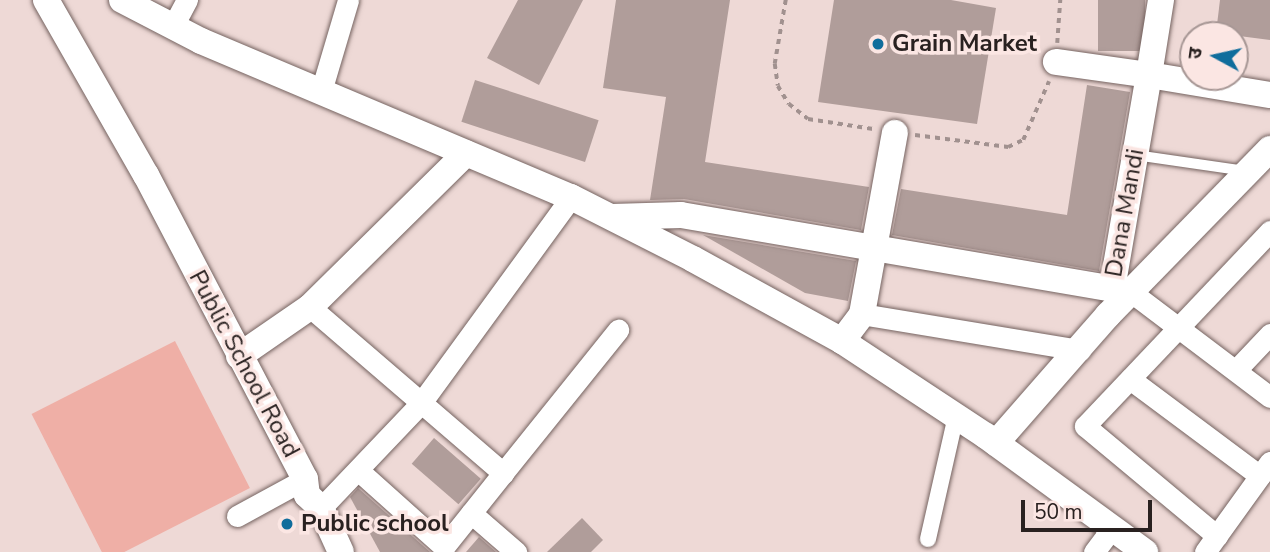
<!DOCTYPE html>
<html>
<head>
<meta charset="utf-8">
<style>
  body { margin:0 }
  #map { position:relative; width:1270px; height:552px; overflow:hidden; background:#eed9d6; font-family:"Nunito Sans","Noto Sans Devanagari",sans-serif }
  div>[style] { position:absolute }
  .green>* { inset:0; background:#efafa6; transform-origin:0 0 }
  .building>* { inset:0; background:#b09d9a; transform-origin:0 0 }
  .path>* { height:3.5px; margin-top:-1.75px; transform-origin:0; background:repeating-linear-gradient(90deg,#a1918f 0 5px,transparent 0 10px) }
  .roads { filter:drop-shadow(0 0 2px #756360) drop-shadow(0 0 2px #756360) }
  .service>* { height:10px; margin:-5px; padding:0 5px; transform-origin:5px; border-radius:5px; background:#fff }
  .pedestrian>* { height:16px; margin:-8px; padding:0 8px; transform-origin:8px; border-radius:8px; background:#fff }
  .minor>* { height:21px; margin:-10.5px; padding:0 10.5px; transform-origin:10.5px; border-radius:10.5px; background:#fff }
  .tertiary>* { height:26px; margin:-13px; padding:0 13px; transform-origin:13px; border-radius:13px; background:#fff }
  .dots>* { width:19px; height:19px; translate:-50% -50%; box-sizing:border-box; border:4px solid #fbe6e3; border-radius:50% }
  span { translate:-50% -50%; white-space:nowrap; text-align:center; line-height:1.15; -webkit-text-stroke:7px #fbe6e3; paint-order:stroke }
  .poi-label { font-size:24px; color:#292120; font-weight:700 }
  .left { translate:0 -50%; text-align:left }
  .street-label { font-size:24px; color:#292120 }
  .north { position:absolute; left:1179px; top:21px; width:70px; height:70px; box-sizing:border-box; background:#fbe6e3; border:2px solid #a79795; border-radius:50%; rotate:278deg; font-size:19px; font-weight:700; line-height:28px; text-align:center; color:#292120 }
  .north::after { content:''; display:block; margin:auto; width:24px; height:32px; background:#106d9c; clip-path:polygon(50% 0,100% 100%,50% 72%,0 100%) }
  .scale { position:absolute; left:1021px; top:500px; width:131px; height:32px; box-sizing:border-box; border:4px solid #292120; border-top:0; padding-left:9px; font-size:21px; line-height:24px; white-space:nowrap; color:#292120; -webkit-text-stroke:5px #fbe6e3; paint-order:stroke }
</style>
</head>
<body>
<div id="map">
  <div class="green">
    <div style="left:175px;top:341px;width:165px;height:161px;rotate:63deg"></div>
  </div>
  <div class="building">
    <div style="clip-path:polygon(518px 0,583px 0,539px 85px,487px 58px)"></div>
    <div style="clip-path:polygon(616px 0,730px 0,705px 162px,869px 187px,861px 230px,684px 199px,650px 200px,666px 97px,603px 88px)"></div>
    <div style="clip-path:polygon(834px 0,951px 0,996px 8px,977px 124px,818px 102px)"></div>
    <div style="left:1098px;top:0;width:47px;height:51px"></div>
    <div style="clip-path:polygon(1220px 0,1270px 0,1270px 40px,1216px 33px)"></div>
    <div style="left:475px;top:80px;width:130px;height:44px;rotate:18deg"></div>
    <div style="clip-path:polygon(1087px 85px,1130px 92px,1099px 271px,892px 235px,901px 189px,1067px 215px)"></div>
    <div style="clip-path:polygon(703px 235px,856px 261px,848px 301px,805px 293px)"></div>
    <div style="left:434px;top:438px;width:62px;height:34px;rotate:41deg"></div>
    <div style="clip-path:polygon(358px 488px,430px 552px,380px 552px,350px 497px)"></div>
    <div style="clip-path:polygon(582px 518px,603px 540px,591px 552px,547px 552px)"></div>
    <div style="clip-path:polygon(479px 537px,496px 552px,466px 552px)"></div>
  </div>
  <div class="path">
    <div style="left:786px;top:0;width:65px;rotate:99.8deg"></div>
    <div style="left:775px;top:64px;width:22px;rotate:82deg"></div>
    <div style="left:778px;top:86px;width:21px;rotate:59deg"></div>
    <div style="left:789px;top:104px;width:24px;rotate:38deg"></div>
    <div style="left:808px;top:119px;width:66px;rotate:8.7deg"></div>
    <div style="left:1057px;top:43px;width:43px;rotate:-86deg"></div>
    <div style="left:915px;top:135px;width:94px;rotate:7.4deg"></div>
    <div style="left:1008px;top:147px;width:17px;rotate:-25deg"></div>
    <div style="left:1023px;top:140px;width:64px;rotate:-66.2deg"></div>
  </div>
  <div class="roads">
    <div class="service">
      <div style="left:1135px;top:155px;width:112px;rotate:8.2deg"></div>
    </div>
    <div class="pedestrian">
      <div style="left:928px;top:539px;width:126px;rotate:-77.2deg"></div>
    </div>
    <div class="minor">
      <div style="left:173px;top:26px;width:30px;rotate:-62deg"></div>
      <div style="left:322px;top:88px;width:92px;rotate:-73.5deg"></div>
      <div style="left:1131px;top:292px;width:174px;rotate:37.1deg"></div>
      <div style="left:310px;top:307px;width:255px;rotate:40.7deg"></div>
      <div style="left:503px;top:473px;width:95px;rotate:128.6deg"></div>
      <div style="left:444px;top:547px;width:113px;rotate:-138.2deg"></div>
      <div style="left:862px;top:314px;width:221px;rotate:9.4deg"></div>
      <div style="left:1236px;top:370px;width:50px;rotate:-46.6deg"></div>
      <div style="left:1130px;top:379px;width:162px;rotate:36.7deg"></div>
      <div style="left:503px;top:473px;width:184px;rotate:-51.2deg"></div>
      <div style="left:321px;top:508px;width:145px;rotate:-46.4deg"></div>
      <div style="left:421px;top:403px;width:255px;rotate:-53.9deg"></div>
      <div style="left:471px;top:513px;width:60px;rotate:40.9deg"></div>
      <div style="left:237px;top:516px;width:77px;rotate:-28.6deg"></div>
      <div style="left:1217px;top:536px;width:172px;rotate:-140.2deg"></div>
      <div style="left:1085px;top:426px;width:269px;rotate:-46.5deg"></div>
      <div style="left:1094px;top:552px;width:31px;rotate:-53deg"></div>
      <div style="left:1205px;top:552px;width:111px;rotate:-54.2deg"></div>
    </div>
    <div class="tertiary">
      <div style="left:46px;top:0;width:202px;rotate:60.3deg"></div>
      <div style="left:146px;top:175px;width:343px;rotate:62.4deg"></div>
      <div style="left:305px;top:479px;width:16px;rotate:83deg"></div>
      <div style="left:307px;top:495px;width:19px;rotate:43deg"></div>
      <div style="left:321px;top:508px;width:48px;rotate:65.6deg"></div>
      <div style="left:122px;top:0;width:89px;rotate:27.4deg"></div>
      <div style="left:201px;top:41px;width:402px;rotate:22.9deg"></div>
      <div style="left:571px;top:197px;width:137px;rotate:26.9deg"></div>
      <div style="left:693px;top:259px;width:170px;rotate:28.8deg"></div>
      <div style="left:842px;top:341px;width:173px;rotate:33.4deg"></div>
      <div style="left:986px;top:436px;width:197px;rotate:36.1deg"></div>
      <div style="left:1161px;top:0;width:76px;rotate:99.1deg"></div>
      <div style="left:1149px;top:75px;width:123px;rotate:9.4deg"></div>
      <div style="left:612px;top:217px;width:69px;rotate:-1.7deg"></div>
      <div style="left:681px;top:215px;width:437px;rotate:9.7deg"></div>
      <div style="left:1112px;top:289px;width:217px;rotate:-80.2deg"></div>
      <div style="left:1149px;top:75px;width:94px;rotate:-172deg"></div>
      <div style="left:842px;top:341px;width:34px;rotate:-53deg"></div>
      <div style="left:862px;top:314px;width:184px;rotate:-79.7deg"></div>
      <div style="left:239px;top:356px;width:86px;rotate:-34.6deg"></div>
      <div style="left:310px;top:307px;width:219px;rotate:-44.6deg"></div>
      <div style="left:996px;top:443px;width:170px;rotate:-48.8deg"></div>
      <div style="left:1108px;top:315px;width:232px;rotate:-45.7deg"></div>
    </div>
  </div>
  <div class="dots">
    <div style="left:878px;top:44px;background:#106d9c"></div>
    <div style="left:287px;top:524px;background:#106d9c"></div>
  </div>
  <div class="poi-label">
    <span class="left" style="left:892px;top:44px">Grain Market</span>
    <span class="left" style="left:301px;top:524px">Public school</span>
  </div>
  <div class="street-label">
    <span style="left:1125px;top:213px;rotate:-80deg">Dana Mandi</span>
    <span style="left:244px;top:364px;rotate:62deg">Public School Road</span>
  </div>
  <div class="north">उ</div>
  <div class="scale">50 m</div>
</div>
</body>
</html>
